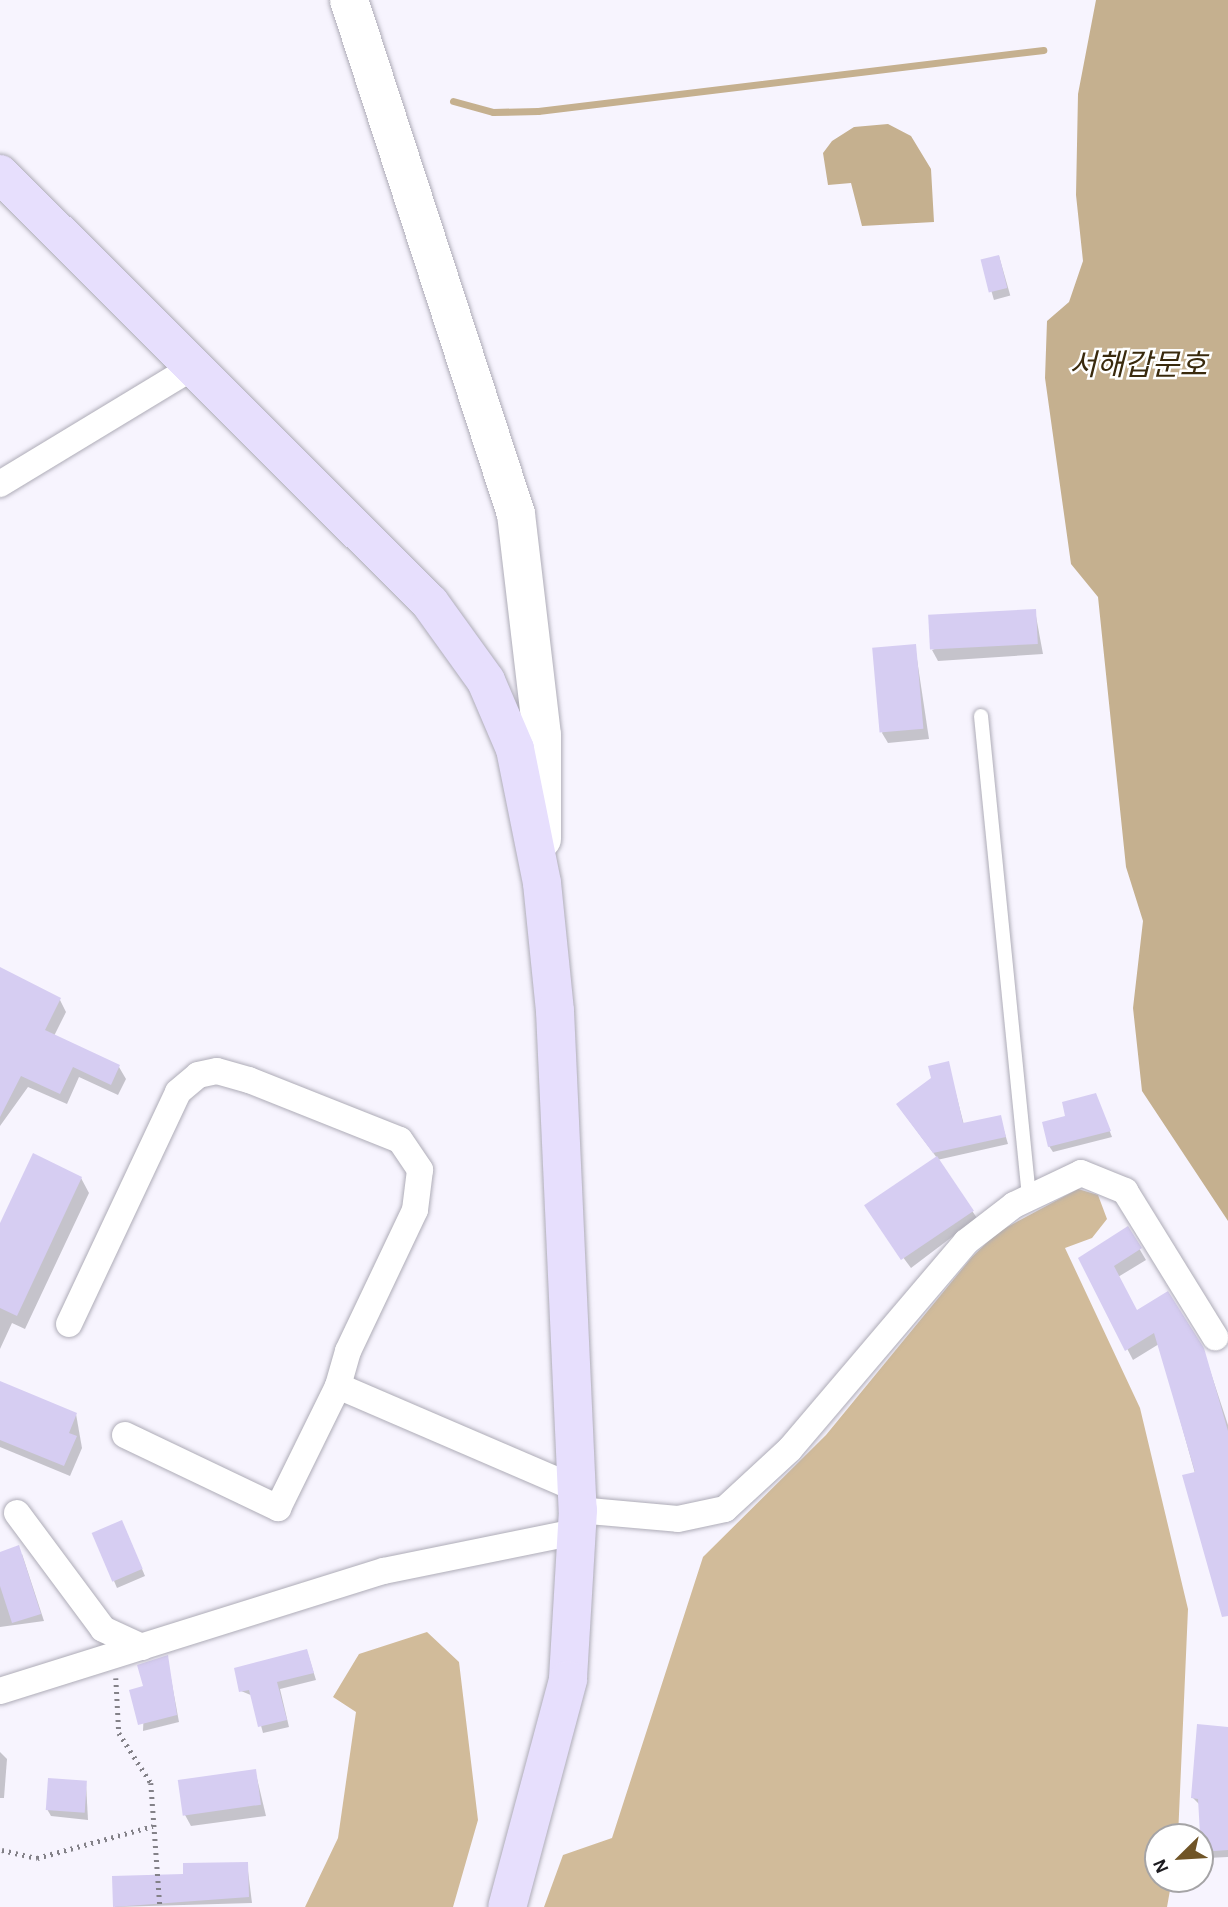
<!DOCTYPE html>
<html>
<head>
<meta charset="utf-8">
<style>
  body { margin:0 }
  #map { position:relative; width:1228px; height:1907px; overflow:hidden; background:#f7f4fe; font-family:"Alegreya Sans","Noto Sans KR",sans-serif }
  div>[style] { position:absolute }
  .forest>* { inset:0; background:#d1bb9a }
  .water>* { inset:0; background:#c5b08f }
  .shadow>* { inset:0; background:#0003; transform-origin:0 0 }
  .stream>* { height:7px; margin:-3.5px; padding:0 3.5px; transform-origin:3.5px; border-radius:3.5px; background:#c5b08f }
  .building>* { inset:0; background:#d6cdf2; transform-origin:0 0 }
  .path>* { height:4.5px; margin-top:-2.25px; transform-origin:0; background:repeating-linear-gradient(90deg,#838188 0 2px,transparent 0 7px) }
  .roads { filter:drop-shadow(0 0 2px #aeacb7) drop-shadow(0 0 2px #aeacb7) }
  .lane>* { height:14px; margin:-7px; padding:0 7px; transform-origin:7px; border-radius:7px; background:#fff }
  .street>* { height:26px; margin:-13px; padding:0 13px; transform-origin:13px; border-radius:13px; background:#fff }
  .secondary>* { height:38px; margin:-19px; padding:0 19px; transform-origin:19px; border-radius:19px; background:#fff }
  .primary>* { height:38px; margin:-19px; padding:0 19px; transform-origin:19px; border-radius:19px; background:#e7dffd }
  span { translate:-50% -50%; white-space:nowrap; text-align:center; line-height:1.15; -webkit-text-stroke:5px #fff; paint-order:stroke }
  .water-label { font-size:30px; color:#3a2a0d; font-style:italic }
  .north { position:absolute; left:1144px; top:1823px; width:70px; height:70px; box-sizing:border-box; background:#fff; border:2px solid #a5a4a6; border-radius:50%; rotate:246deg; font-size:19px; font-weight:700; line-height:28px; text-align:center; color:#1d1c20 }
  .north::after { content:''; display:block; margin:auto; width:24px; height:32px; background:#705527; clip-path:polygon(50% 0,100% 100%,50% 72%,0 100%) }
</style>
</head>
<body>
<div id="map">
  <div class="forest">
    <div style="clip-path:polygon(1078px 1189px,1098px 1195px,1107px 1219px,1092px 1238px,1065px 1248px,1140px 1408px,1188px 1609px,1178px 1837px,1158px 1837px,1158px 1879px,1172px 1879px,1167px 1907px,544px 1907px,563px 1855px,612px 1838px,703px 1557px,826px 1435px,972px 1257px,998px 1232px)"></div>
    <div style="clip-path:polygon(427px 1632px,459px 1662px,478px 1820px,453px 1907px,305px 1907px,338px 1838px,356px 1712px,333px 1697px,359px 1654px)"></div>
  </div>
  <div class="water">
    <div style="clip-path:polygon(1096px 0,1228px 0,1228px 1221px,1142px 1091px,1133px 1008px,1143px 921px,1126px 867px,1098px 597px,1071px 564px,1045px 378px,1047px 321px,1069px 302px,1083px 261px,1076px 195px,1078px 94px)"></div>
    <div style="clip-path:polygon(888px 124px,911px 136px,931px 169px,934px 222px,862px 226px,851px 183px,828px 185px,823px 153px,832px 141px,854px 127px)"></div>
  </div>
  <div class="shadow">
    <div style="left:999px;top:256px;width:41px;height:17px;rotate:74deg"></div>
    <div style="clip-path:polygon(1035px 611px,1043px 654px,938px 661px,932px 650px)"></div>
    <div style="clip-path:polygon(915px 646px,929px 739px,888px 743px,882px 733px)"></div>
    <div style="clip-path:polygon(0 969px,60px 1000px,66px 1012px,54px 1036px,119px 1067px,126px 1079px,118px 1095px,79px 1077px,67px 1104px,28px 1087px,0 1126px)"></div>
    <div style="clip-path:polygon(948px 1063px,964px 1125px,1000px 1117px,1008px 1144px,937px 1160px,977px 1218px,911px 1268px,870px 1213px,937px 1158px,902px 1111px)"></div>
    <div style="clip-path:polygon(1098px 1101px,1112px 1137px,1053px 1152px,1049px 1146px,1067px 1118px)"></div>
    <div style="clip-path:polygon(81px 1178px,89px 1193px,25px 1329px,12px 1323px,0 1349px,0 1234px)"></div>
    <div style="clip-path:polygon(1127px 1228px,1146px 1260px,1118px 1277px,1137px 1313px,1203px 1349px,1228px 1425px,1228px 1592px,1159px 1344px,1133px 1360px,1080px 1258px)"></div>
    <div style="clip-path:polygon(0 1383px,76px 1414px,82px 1448px,70px 1476px,0 1447px)"></div>
    <div style="clip-path:polygon(125px 1529px,145px 1576px,117px 1588px,114px 1581px)"></div>
    <div style="clip-path:polygon(0 1553px,22px 1554px,44px 1621px,0 1627px)"></div>
    <div style="clip-path:polygon(307px 1651px,316px 1680px,280px 1689px,289px 1727px,263px 1733px,253px 1696px,241px 1691px)"></div>
    <div style="clip-path:polygon(167px 1657px,179px 1722px,143px 1731px,145px 1687px)"></div>
    <div style="clip-path:polygon(1228px 1728px,1228px 1857px,1207px 1858px,1200px 1805px,1193px 1798px)"></div>
    <div style="clip-path:polygon(0 1752px,7px 1759px,4px 1798px,0 1798px)"></div>
    <div style="clip-path:polygon(255px 1770px,266px 1816px,191px 1826px,185px 1815px)"></div>
    <div style="clip-path:polygon(86px 1783px,88px 1820px,51px 1816px,47px 1809px)"></div>
    <div style="clip-path:polygon(247px 1863px,252px 1903px,115px 1907px,114px 1878px,185px 1875px)"></div>
  </div>
  <div class="stream">
    <div style="left:453px;top:101px;width:41px;rotate:15.4deg"></div>
    <div style="left:493px;top:112px;width:45px;rotate:-1.3deg"></div>
    <div style="left:538px;top:111px;width:509px;rotate:-6.89deg"></div>
  </div>
  <div class="building">
    <div style="left:999px;top:255px;width:34px;height:19px;rotate:76deg"></div>
    <div style="left:1036px;top:609px;width:35px;height:108px;rotate:87deg"></div>
    <div style="left:916px;top:644px;width:85px;height:44px;rotate:85deg"></div>
    <div style="clip-path:polygon(0 967px,61px 998px,45px 1030px,120px 1065px,111px 1085px,73px 1067px,60px 1094px,21px 1076px,0 1117px)"></div>
    <div style="clip-path:polygon(949px 1061px,963px 1123px,1001px 1115px,1006px 1137px,933px 1153px,896px 1104px,931px 1078px,928px 1066px)"></div>
    <div style="clip-path:polygon(1096px 1093px,1111px 1131px,1048px 1147px,1042px 1122px,1065px 1116px,1062px 1102px)"></div>
    <div style="clip-path:polygon(33px 1153px,82px 1177px,17px 1316px,0 1308px,0 1223px)"></div>
    <div style="left:937px;top:1156px;width:66px;height:88px;rotate:56deg"></div>
    <div style="clip-path:polygon(1128px 1226px,1142px 1248px,1114px 1266px,1137px 1310px,1168px 1291px,1204px 1348px,1228px 1431px,1228px 1616px,1222px 1617px,1182px 1475px,1195px 1472px,1154px 1333px,1125px 1351px,1078px 1258px)"></div>
    <div style="clip-path:polygon(0 1381px,77px 1413px,69px 1433px,77px 1436px,64px 1466px,0 1440px)"></div>
    <div style="left:122px;top:1520px;width:53px;height:33px;rotate:67deg"></div>
    <div style="clip-path:polygon(19px 1545px,41px 1614px,12px 1623px,0 1586px,0 1552px)"></div>
    <div style="clip-path:polygon(307px 1649px,314px 1673px,277px 1682px,287px 1720px,258px 1727px,249px 1690px,239px 1692px,234px 1668px)"></div>
    <div style="clip-path:polygon(168px 1655px,177px 1715px,138px 1725px,129px 1690px,143px 1686px,137px 1665px)"></div>
    <div style="clip-path:polygon(1197px 1724px,1228px 1727px,1228px 1850px,1201px 1852px,1198px 1799px,1191px 1798px)"></div>
    <div style="left:256px;top:1769px;width:36px;height:79px;rotate:82deg"></div>
    <div style="left:48px;top:1778px;width:39px;height:32px;rotate:4deg"></div>
    <div style="clip-path:polygon(248px 1862px,249px 1897px,113px 1907px,112px 1876px,183px 1874px,183px 1863px)"></div>
  </div>
  <div class="path">
    <div style="left:116px;top:1678px;width:55px;rotate:86.9deg"></div>
    <div style="left:119px;top:1733px;width:59px;rotate:57.4deg"></div>
    <div style="left:151px;top:1783px;width:124px;rotate:85.8deg"></div>
    <div style="left:2px;top:1850px;width:36px;rotate:13deg"></div>
    <div style="left:37px;top:1858px;width:120px;rotate:-15.4deg"></div>
  </div>
  <div class="roads">
    <div class="lane">
      <div style="left:981px;top:716px;width:483px;rotate:84.3deg"></div>
    </div>
    <div class="street">
      <div style="left:0;top:484px;width:226px;rotate:-31.2deg"></div>
      <div style="left:69px;top:1324px;width:256px;rotate:-64.8deg"></div>
      <div style="left:178px;top:1092px;width:26px;rotate:-40deg"></div>
      <div style="left:198px;top:1075px;width:19px;rotate:-12deg"></div>
      <div style="left:217px;top:1071px;width:33px;rotate:16deg"></div>
      <div style="left:249px;top:1080px;width:162px;rotate:21.7deg"></div>
      <div style="left:400px;top:1140px;width:36px;rotate:56deg"></div>
      <div style="left:420px;top:1170px;width:40px;rotate:97.1deg"></div>
      <div style="left:415px;top:1210px;width:156px;rotate:115.4deg"></div>
      <div style="left:348px;top:1351px;width:36px;rotate:106deg"></div>
      <div style="left:338px;top:1386px;width:260px;rotate:23.3deg"></div>
      <div style="left:125px;top:1435px;width:170px;rotate:25.5deg"></div>
      <div style="left:278px;top:1508px;width:136px;rotate:-63.8deg"></div>
      <div style="left:578px;top:1510px;width:100px;rotate:5.1deg"></div>
      <div style="left:678px;top:1519px;width:48px;rotate:-12deg"></div>
      <div style="left:725px;top:1509px;width:88px;rotate:-42.7deg"></div>
      <div style="left:790px;top:1449px;width:272px;rotate:-49.6deg"></div>
      <div style="left:966px;top:1242px;width:61px;rotate:-37.6deg"></div>
      <div style="left:1014px;top:1205px;width:74px;rotate:-25.5deg"></div>
      <div style="left:1081px;top:1173px;width:48px;rotate:22.2deg"></div>
      <div style="left:1125px;top:1191px;width:172px;rotate:58.3deg"></div>
      <div style="left:17px;top:1513px;width:144px;rotate:53.4deg"></div>
      <div style="left:103px;top:1629px;width:43px;rotate:24.8deg"></div>
      <div style="left:0;top:1691px;width:402px;rotate:-17.4deg"></div>
      <div style="left:384px;top:1571px;width:196px;rotate:-11.5deg"></div>
    </div>
    <div class="secondary">
      <div style="left:349px;top:0;width:540px;rotate:72deg"></div>
      <div style="left:516px;top:514px;width:223px;rotate:83.3deg"></div>
      <div style="left:542px;top:735px;width:104px;rotate:90deg"></div>
    </div>
    <div class="primary">
      <div style="left:0;top:174px;width:607px;rotate:44.93deg"></div>
      <div style="left:430px;top:603px;width:96px;rotate:54.3deg"></div>
      <div style="left:486px;top:681px;width:74px;rotate:66.9deg"></div>
      <div style="left:515px;top:749px;width:137px;rotate:78.6deg"></div>
      <div style="left:542px;top:883px;width:129px;rotate:84.2deg"></div>
      <div style="left:555px;top:1011px;width:500px;rotate:87.4deg"></div>
      <div style="left:578px;top:1510px;width:170px;rotate:93.4deg"></div>
      <div style="left:568px;top:1680px;width:235px;rotate:105deg"></div>
    </div>
  </div>
  <div class="water-label">
    <span style="left:1138px;top:366px">서해갑문호</span>
  </div>
  <div class="north">N</div>
</div>
</body>
</html>
